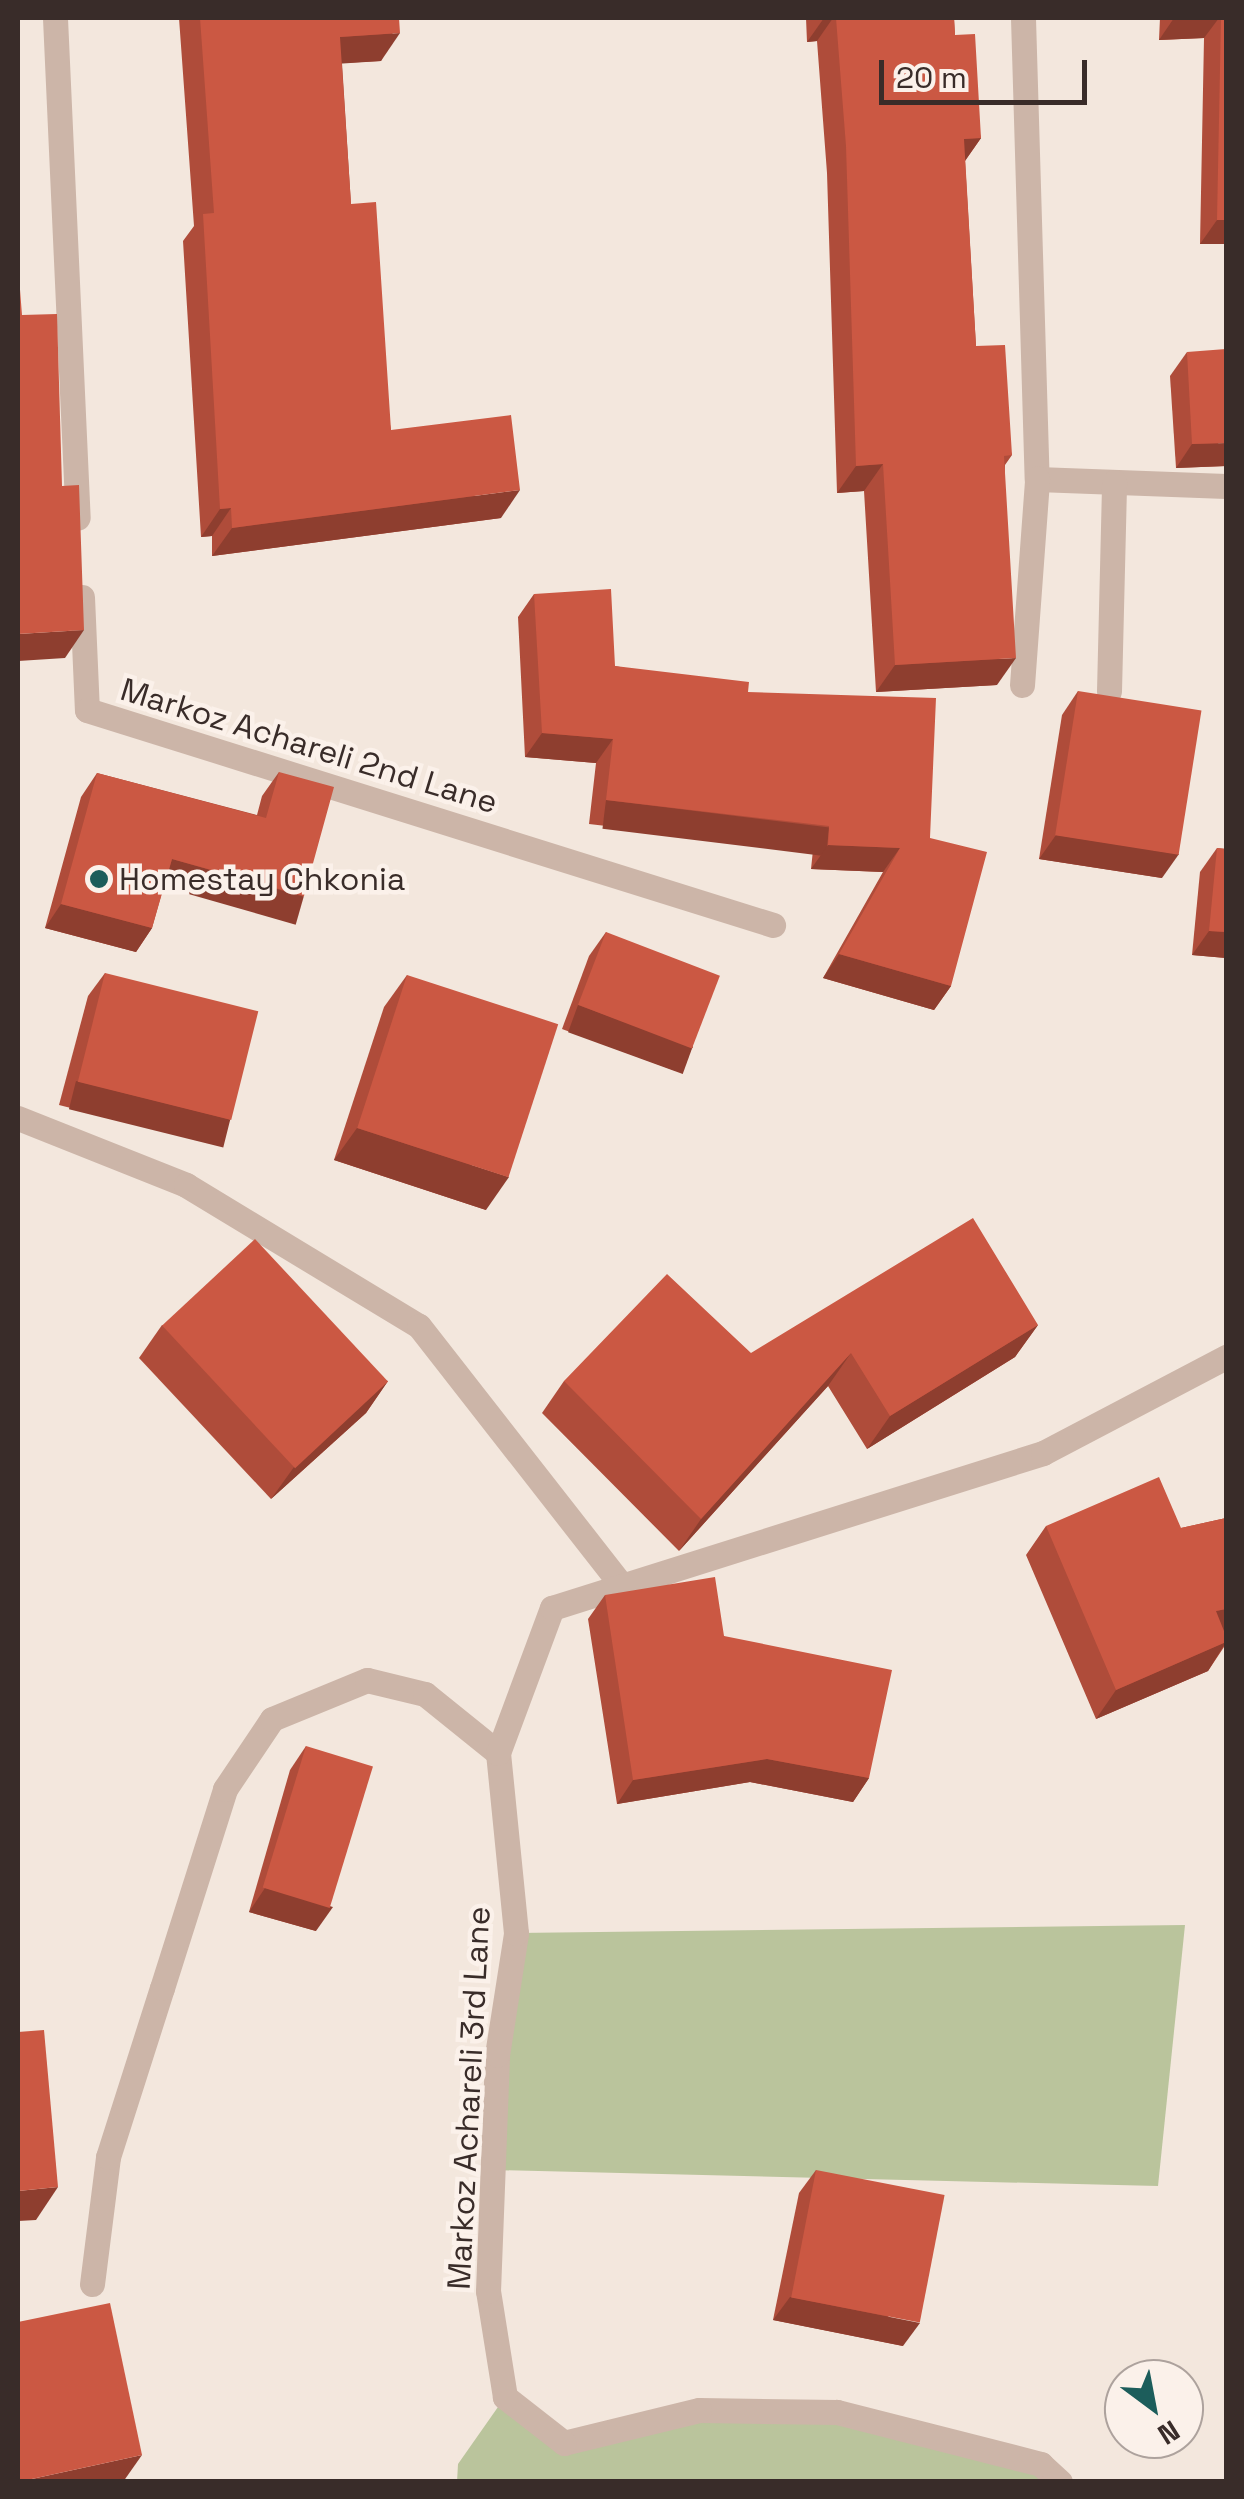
<!DOCTYPE html>
<html>
<head>
<meta charset="utf-8">
<style>
  body { margin:0 }
  #map { position:relative; width:1244px; height:2499px; overflow:hidden; background:#f3e7dd; font-family:"Space Grotesk",sans-serif }
  div>[style] { position:absolute }
  .green>* { inset:0; background:#bac49c }
  .minor>* { height:25px; margin:-12.5px; padding:0 12.5px; transform-origin:12.5px; border-radius:12.5px; background:#ccb5a8 }
  .wall>* { inset:0; background:#af4c3a }
  .shaded-wall>* { inset:0; background:#8e3e2f; transform-origin:0 0 }
  .building>* { inset:0; background:#cb5843; transform-origin:0 0 }
  .dots>* { width:28px; height:28px; translate:-50% -50%; box-sizing:border-box; border:5px solid #fbf1ea; border-radius:50% }
  span { translate:-50% -50%; white-space:nowrap; text-align:center; line-height:1.15; -webkit-text-stroke:9px #fbf1ea; paint-order:stroke }
  .street-label { font-size:32px; color:#392c29 }
  .poi-label { font-size:32px; color:#392c29 }
  .left { translate:0 -50%; text-align:left }
  .frame { position:absolute; inset:0; border:20px solid #392c29; pointer-events:none }
  .north { position:absolute; left:1104px; top:2359px; width:100px; height:100px; box-sizing:border-box; background:#fbf1ea; border:2px solid #ada29d; border-radius:50%; rotate:148deg; font-size:28px; font-weight:700; line-height:40px; text-align:center; color:#392c29 }
  .north::after { content:''; display:block; margin:auto; width:35px; height:45px; background:#1c5d5b; clip-path:polygon(50% 0,100% 100%,50% 72%,0 100%) }
  .scale { position:absolute; left:879px; top:60px; width:208px; height:45px; box-sizing:border-box; border:5px solid #392c29; border-top:0; padding-left:12px; font-size:30px; line-height:35px; white-space:nowrap; color:#392c29; -webkit-text-stroke:8px #fbf1ea; paint-order:stroke }
</style>
</head>
<body>
<div id="map">
  <div class="green">
    <div style="clip-path:polygon(1185px 1925px,1158px 2186px,493px 2170px,516px 1933px)"></div>
    <div style="clip-path:polygon(505px 2397px,564px 2443px,699px 2410px,837px 2412px,1060px 2482px,457px 2482px,458px 2464px)"></div>
  </div>
  <div class="minor">
    <div style="left:55px;top:18px;width:500px;rotate:87.4deg"></div>
    <div style="left:1023px;top:18px;width:461px;rotate:88.3deg"></div>
    <div style="left:1037px;top:479px;width:189px;rotate:2.1deg"></div>
    <div style="left:82px;top:597px;width:113px;rotate:87.5deg"></div>
    <div style="left:87px;top:710px;width:719px;rotate:17.4deg"></div>
    <div style="left:1022px;top:685px;width:207px;rotate:-85.8deg"></div>
    <div style="left:1109px;top:691px;width:209px;rotate:-88.6deg"></div>
    <div style="left:18px;top:1118px;width:181px;rotate:21.7deg"></div>
    <div style="left:186px;top:1185px;width:272px;rotate:31.2deg"></div>
    <div style="left:419px;top:1326px;width:326px;rotate:52deg"></div>
    <div style="left:92px;top:2284px;width:128px;rotate:-82.8deg"></div>
    <div style="left:108px;top:2157px;width:177px;rotate:-72.3deg"></div>
    <div style="left:162px;top:1988px;width:209px;rotate:-72.4deg"></div>
    <div style="left:225px;top:1789px;width:84px;rotate:-56.1deg"></div>
    <div style="left:272px;top:1719px;width:103px;rotate:-22.3deg"></div>
    <div style="left:367px;top:1680px;width:60px;rotate:13.6deg"></div>
    <div style="left:425px;top:1694px;width:94px;rotate:38.9deg"></div>
    <div style="left:1060px;top:2482px;width:26px;rotate:-137deg"></div>
    <div style="left:1041px;top:2464px;width:211px;rotate:-165.7deg"></div>
    <div style="left:837px;top:2412px;width:138px;rotate:-179.2deg"></div>
    <div style="left:699px;top:2410px;width:139px;rotate:166.3deg"></div>
    <div style="left:564px;top:2443px;width:75px;rotate:-142.1deg"></div>
    <div style="left:505px;top:2397px;width:107px;rotate:-99.1deg"></div>
    <div style="left:488px;top:2291px;width:236px;rotate:-87.8deg"></div>
    <div style="left:497px;top:2055px;width:123px;rotate:-81.1deg"></div>
    <div style="left:516px;top:1933px;width:181px;rotate:-95.7deg"></div>
    <div style="left:498px;top:1753px;width:155px;rotate:-69.6deg"></div>
    <div style="left:552px;top:1608px;width:515px;rotate:-17.52deg"></div>
    <div style="left:1043px;top:1453px;width:207px;rotate:-27.7deg"></div>
  </div>
  <div class="wall">
    <div style="clip-path:polygon(179px 18px,399px 18px,381px 61px,342px 63px,351px 204px,391px 430px,501px 518px,212px 556px,212px 536px,201px 537px,183px 241px,194px 226px)"></div>
    <div style="clip-path:polygon(806px 18px,954px 18px,955px 35px,981px 138px,965px 161px,976px 346px,1012px 455px,1005px 465px,997px 685px,876px 692px,864px 491px,837px 493px,827px 173px,817px 41px,807px 42px)"></div>
    <div style="clip-path:polygon(1160px 18px,1226px 18px,1226px 244px,1200px 244px,1204px 38px,1159px 40px)"></div>
    <div style="clip-path:polygon(1187px 352px,1226px 466px,1176px 468px,1170px 376px)"></div>
    <div style="clip-path:polygon(534px 594px,615px 666px,748px 692px,930px 838px,951px 986px,934px 1010px,823px 978px,883px 872px,811px 869px,813px 850px,589px 824px,596px 763px,525px 757px,518px 617px)"></div>
    <div style="clip-path:polygon(1078px 691px,1162px 878px,1039px 859px,1062px 715px)"></div>
    <div style="clip-path:polygon(279px 772px,304px 896px,287px 919px,164px 885px,152px 928px,136px 952px,45px 928px,81px 797px,97px 773px,257px 815px,262px 796px)"></div>
    <div style="clip-path:polygon(1217px 848px,1226px 849px,1226px 958px,1192px 955px,1200px 872px)"></div>
    <div style="clip-path:polygon(606px 932px,693px 1047px,676px 1071px,562px 1029px,589px 956px)"></div>
    <div style="clip-path:polygon(105px 973px,230px 1120px,213px 1144px,59px 1105px,88px 996px)"></div>
    <div style="clip-path:polygon(407px 975px,486px 1210px,334px 1160px,384px 1007px)"></div>
    <div style="clip-path:polygon(162px 1325px,388px 1381px,366px 1413px,271px 1499px,139px 1358px)"></div>
    <div style="clip-path:polygon(1038px 1325px,1015px 1357px,867px 1449px,828px 1386px,679px 1551px,542px 1413px,564px 1381px,751px 1353px)"></div>
    <div style="clip-path:polygon(1226px 1518px,1226px 1644px,1208px 1671px,1096px 1719px,1026px 1555px,1046px 1526px,1181px 1528px)"></div>
    <div style="clip-path:polygon(605px 1595px,724px 1636px,869px 1778px,853px 1802px,750px 1782px,617px 1804px,588px 1619px)"></div>
    <div style="clip-path:polygon(306px 1746px,316px 1931px,249px 1912px,290px 1770px)"></div>
    <div style="clip-path:polygon(816px 2170px,903px 2346px,773px 2320px,799px 2193px)"></div>
  </div>
  <div class="shaded-wall">
    <div style="clip-path:polygon(824px 18px,833px 18px,817px 41px,807px 42px)"></div>
    <div style="clip-path:polygon(1174px 18px,1219px 18px,1204px 38px,1159px 40px)"></div>
    <div style="clip-path:polygon(400px 33px,381px 61px,320px 65px,340px 37px)"></div>
    <div style="clip-path:polygon(981px 138px,962px 165px,964px 139px)"></div>
    <div style="clip-path:polygon(1217px 220px,1226px 220px,1226px 244px,1200px 244px)"></div>
    <div style="clip-path:polygon(1226px 443px,1226px 466px,1176px 468px,1192px 444px)"></div>
    <div style="clip-path:polygon(883px 464px,864px 491px,837px 493px,856px 466px)"></div>
    <div style="clip-path:polygon(520px 490px,501px 518px,212px 556px,232px 528px)"></div>
    <div style="clip-path:polygon(231px 508px,212px 536px,201px 537px,220px 509px)"></div>
    <div style="clip-path:polygon(84px 630px,65px 658px,18px 661px,18px 634px)"></div>
    <div style="clip-path:polygon(1016px 658px,997px 685px,876px 692px,895px 665px)"></div>
    <div style="clip-path:polygon(542px 733px,613px 739px,596px 763px,525px 757px)"></div>
    <div style="left:606px;top:800px;width:225px;height:29px;rotate:7deg"></div>
    <div style="clip-path:polygon(1056px 835px,1179px 854px,1162px 878px,1039px 859px)"></div>
    <div style="clip-path:polygon(828px 845px,900px 848px,883px 872px,811px 869px)"></div>
    <div style="left:172px;top:859px;width:137px;height:29px;rotate:16deg"></div>
    <div style="clip-path:polygon(61px 904px,152px 928px,136px 952px,45px 928px)"></div>
    <div style="clip-path:polygon(1209px 931px,1226px 932px,1226px 958px,1192px 955px)"></div>
    <div style="clip-path:polygon(839px 954px,951px 986px,934px 1010px,823px 978px)"></div>
    <div style="left:578px;top:1005px;width:122px;height:29px;rotate:20deg"></div>
    <div style="left:76px;top:1081px;width:159px;height:29px;rotate:14deg"></div>
    <div style="clip-path:polygon(357px 1128px,509px 1177px,486px 1210px,334px 1160px)"></div>
    <div style="clip-path:polygon(1038px 1325px,1015px 1357px,867px 1449px,890px 1416px)"></div>
    <div style="clip-path:polygon(851px 1353px,828px 1386px,679px 1551px,701px 1519px)"></div>
    <div style="clip-path:polygon(388px 1381px,366px 1413px,271px 1499px,294px 1467px)"></div>
    <div style="clip-path:polygon(1226px 1609px,1226px 1634px,1196px 1641px,1216px 1611px)"></div>
    <div style="clip-path:polygon(1226px 1642px,1208px 1671px,1096px 1719px,1116px 1690px)"></div>
    <div style="clip-path:polygon(767px 1759px,869px 1778px,853px 1802px,750px 1782px,617px 1804px,633px 1780px)"></div>
    <div style="clip-path:polygon(265px 1888px,333px 1907px,316px 1931px,249px 1912px)"></div>
    <div style="clip-path:polygon(58px 2187px,36px 2220px,18px 2221px,18px 2191px)"></div>
    <div style="clip-path:polygon(790px 2297px,920px 2323px,903px 2346px,773px 2320px)"></div>
    <div style="clip-path:polygon(142px 2455px,123px 2482px,18px 2482px)"></div>
  </div>
  <div class="building">
    <div style="clip-path:polygon(200px 18px,399px 18px,400px 33px,340px 37px,351px 204px,376px 202px,391px 430px,511px 415px,520px 490px,232px 528px,231px 508px,220px 509px,203px 214px,214px 213px)"></div>
    <div style="clip-path:polygon(836px 18px,954px 18px,955px 35px,975px 34px,981px 138px,964px 139px,976px 346px,1005px 345px,1012px 455px,1004px 456px,1016px 658px,895px 665px,883px 464px,856px 466px,846px 146px)"></div>
    <div style="clip-path:polygon(1221px 18px,1226px 18px,1226px 220px,1217px 220px)"></div>
    <div style="clip-path:polygon(18px 264px,22px 315px,57px 314px,62px 486px,79px 485px,84px 630px,18px 634px)"></div>
    <div style="clip-path:polygon(1226px 349px,1226px 443px,1192px 444px,1187px 352px)"></div>
    <div style="clip-path:polygon(611px 589px,615px 666px,749px 682px,748px 692px,936px 698px,930px 838px,987px 852px,951px 986px,839px 954px,900px 848px,828px 845px,829px 826px,606px 800px,613px 739px,542px 733px,534px 594px)"></div>
    <div style="left:1078px;top:691px;width:125px;height:146px;rotate:9deg"></div>
    <div style="clip-path:polygon(279px 772px,334px 787px,304px 896px,172px 859px,152px 928px,61px 904px,97px 773px,266px 818px)"></div>
    <div style="clip-path:polygon(1217px 848px,1226px 849px,1226px 932px,1209px 931px)"></div>
    <div style="left:606px;top:932px;width:122px;height:78px;rotate:21deg"></div>
    <div style="left:105px;top:973px;width:158px;height:112px;rotate:14deg"></div>
    <div style="left:407px;top:975px;width:159px;height:161px;rotate:18deg"></div>
    <div style="clip-path:polygon(973px 1218px,1038px 1325px,890px 1416px,851px 1353px,701px 1519px,564px 1381px,667px 1274px,751px 1353px)"></div>
    <div style="left:255px;top:1239px;width:195px;height:127px;rotate:47deg"></div>
    <div style="clip-path:polygon(1159px 1477px,1181px 1528px,1226px 1518px,1226px 1609px,1216px 1611px,1226px 1636px,1226px 1642px,1116px 1690px,1046px 1526px)"></div>
    <div style="clip-path:polygon(715px 1577px,724px 1636px,892px 1670px,869px 1778px,767px 1759px,633px 1780px,605px 1595px)"></div>
    <div style="left:306px;top:1746px;width:70px;height:148px;rotate:17deg"></div>
    <div style="clip-path:polygon(44px 2030px,58px 2187px,18px 2191px,18px 2032px)"></div>
    <div style="left:816px;top:2170px;width:131px;height:130px;rotate:11deg"></div>
    <div style="clip-path:polygon(110px 2303px,142px 2455px,18px 2482px,18px 2322px)"></div>
  </div>
  <div class="dots">
    <div style="left:99px;top:879px;background:#1c5d5b"></div>
  </div>
  <div class="street-label">
    <span style="left:309px;top:746px;rotate:17deg">Markoz Achareli 2nd Lane</span>
    <span style="left:469px;top:2098px;rotate:-87deg">Markoz Achareli 3rd Lane</span>
  </div>
  <div class="poi-label">
    <span class="left" style="left:119px;top:879px">Homestay Chkonia</span>
  </div>
  <div class="frame"></div>
  <div class="north">N</div>
  <div class="scale">20 m</div>
</div>
</body>
</html>
